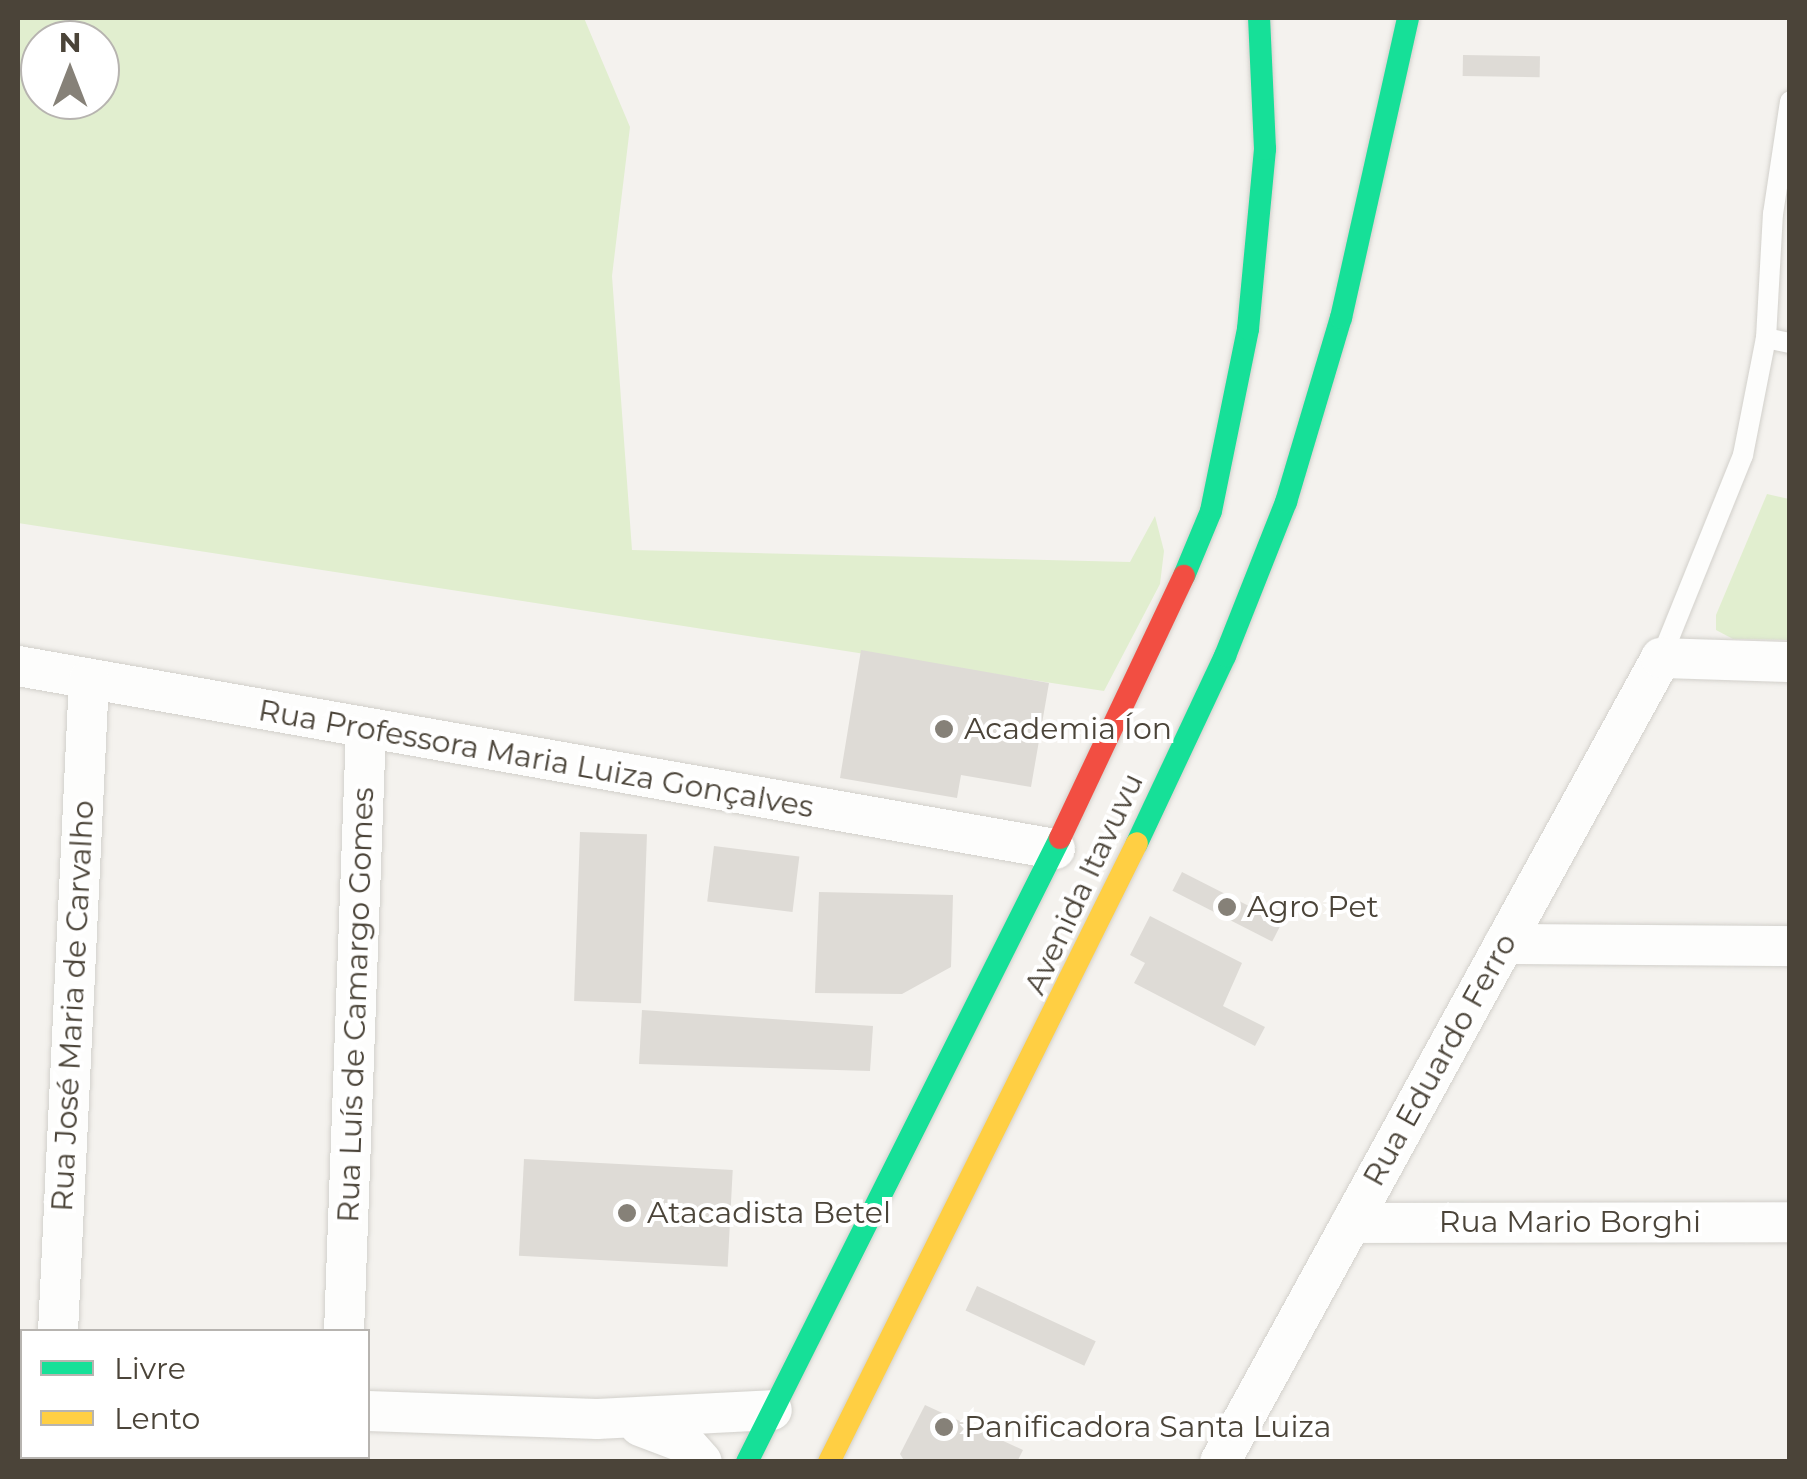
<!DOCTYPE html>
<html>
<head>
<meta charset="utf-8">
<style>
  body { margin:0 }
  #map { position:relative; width:1807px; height:1479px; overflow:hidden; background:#f4f2ee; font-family:Montserrat,sans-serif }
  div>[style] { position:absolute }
  .green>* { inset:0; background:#e1eecf }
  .building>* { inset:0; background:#dedbd6; transform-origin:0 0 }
  .roads { filter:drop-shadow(0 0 2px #d2d0cb) drop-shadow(0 0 2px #d2d0cb) }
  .lane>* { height:20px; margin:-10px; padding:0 10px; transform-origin:10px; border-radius:10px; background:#fdfdfc }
  .street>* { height:40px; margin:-20px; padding:0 20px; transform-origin:20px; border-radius:20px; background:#fdfdfc }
  .fast>* { height:22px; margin:-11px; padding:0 11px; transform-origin:11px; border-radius:11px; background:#16e098 }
  .slow>* { height:22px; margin:-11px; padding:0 11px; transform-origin:11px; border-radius:11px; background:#ffcf43 }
  .jam>* { height:22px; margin:-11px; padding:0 11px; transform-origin:11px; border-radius:11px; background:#f24e42 }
  .dots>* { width:28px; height:28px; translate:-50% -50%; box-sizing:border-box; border:5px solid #fff; border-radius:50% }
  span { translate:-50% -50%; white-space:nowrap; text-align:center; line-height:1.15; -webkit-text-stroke:8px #fff; paint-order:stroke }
  .poi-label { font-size:30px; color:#4b4439 }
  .left { translate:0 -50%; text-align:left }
  .street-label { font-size:30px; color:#4b4439 }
  .frame { position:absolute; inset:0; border:20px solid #4b4439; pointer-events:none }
  .legend { position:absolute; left:20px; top:1329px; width:350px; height:130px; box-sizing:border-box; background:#fff; border:2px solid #b7b4b0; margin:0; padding:12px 18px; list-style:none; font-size:30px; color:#4b4439 }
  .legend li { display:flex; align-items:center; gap:20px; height:50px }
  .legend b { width:50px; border:2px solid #b7b4b0 }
  .north { position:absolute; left:20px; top:20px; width:100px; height:100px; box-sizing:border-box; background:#fff; border:2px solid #b7b4b0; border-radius:50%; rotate:0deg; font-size:28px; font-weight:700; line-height:40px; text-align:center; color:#4b4439 }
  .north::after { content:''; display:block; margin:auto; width:35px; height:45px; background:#868178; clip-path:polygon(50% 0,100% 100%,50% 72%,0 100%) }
</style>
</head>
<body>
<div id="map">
  <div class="green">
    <div style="clip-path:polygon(evenodd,18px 18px,584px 18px,630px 127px,612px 276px,632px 550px,1130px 562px,1155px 516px,1164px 551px,1160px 584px,1104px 691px,18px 523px,18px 18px,40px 40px,100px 40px,100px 100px,40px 100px,40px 40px)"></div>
    <div style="clip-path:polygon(1767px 494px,1789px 499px,1789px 640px,1733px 639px,1716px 630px,1716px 615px)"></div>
  </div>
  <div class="building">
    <div style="left:1463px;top:55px;width:77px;height:21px;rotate:1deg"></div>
    <div style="clip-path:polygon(861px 650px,1049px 683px,1031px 787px,961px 775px,957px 798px,840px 778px)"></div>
    <div style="left:580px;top:832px;width:67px;height:169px;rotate:2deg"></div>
    <div style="left:714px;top:846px;width:86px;height:56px;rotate:7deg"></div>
    <div style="left:1182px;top:872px;width:112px;height:21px;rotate:27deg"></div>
    <div style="clip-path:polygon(819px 892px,953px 895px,951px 967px,902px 994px,815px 993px)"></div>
    <div style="clip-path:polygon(1150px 916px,1242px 963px,1223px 1006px,1265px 1027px,1255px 1046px,1134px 983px,1145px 963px,1130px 955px)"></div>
    <div style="clip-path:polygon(642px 1010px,873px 1026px,870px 1071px,639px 1064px)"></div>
    <div style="left:524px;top:1159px;width:209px;height:97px;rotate:3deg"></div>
    <div style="left:977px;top:1286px;width:131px;height:27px;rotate:25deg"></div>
    <div style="clip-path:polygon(925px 1405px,1023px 1450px,1017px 1462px,905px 1462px,900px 1454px)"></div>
  </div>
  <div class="roads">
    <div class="lane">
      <div style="left:1766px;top:338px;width:25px;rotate:12deg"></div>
      <div style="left:1661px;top:658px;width:219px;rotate:-68deg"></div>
      <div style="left:1743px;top:455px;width:119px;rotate:-78.9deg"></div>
      <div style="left:1766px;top:338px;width:124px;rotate:-86.8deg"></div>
      <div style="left:1773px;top:214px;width:114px;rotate:-81.4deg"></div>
    </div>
    <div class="street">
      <div style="left:18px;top:666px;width:1053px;rotate:10.01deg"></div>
      <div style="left:1504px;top:944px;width:286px;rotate:0.4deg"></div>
      <div style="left:1351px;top:1223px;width:439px;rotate:-0.1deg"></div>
      <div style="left:58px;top:1332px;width:653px;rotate:-87.28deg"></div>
      <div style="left:344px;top:1332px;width:602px;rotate:-87.91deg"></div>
      <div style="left:18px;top:1398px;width:4px"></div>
      <div style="left:368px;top:1411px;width:229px;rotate:2deg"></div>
      <div style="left:597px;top:1419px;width:175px;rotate:-2.9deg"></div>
      <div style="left:640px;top:1426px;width:48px;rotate:20.7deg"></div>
      <div style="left:685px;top:1443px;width:25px;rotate:48deg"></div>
      <div style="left:335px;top:1462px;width:6px;rotate:-81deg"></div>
      <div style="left:1220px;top:1462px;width:917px;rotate:-61.25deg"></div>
      <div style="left:1661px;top:658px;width:129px;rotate:1.8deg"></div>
    </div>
    <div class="fast">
      <div style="left:1184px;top:576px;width:70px;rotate:-67.4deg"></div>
      <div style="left:1211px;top:511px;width:186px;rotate:-78.5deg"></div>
      <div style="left:1248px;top:329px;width:181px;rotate:-84.6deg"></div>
      <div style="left:1265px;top:149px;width:131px;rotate:-92.6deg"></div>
      <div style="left:1137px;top:843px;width:207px;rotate:-64.8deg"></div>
      <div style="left:1225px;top:656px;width:166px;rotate:-68.4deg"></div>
      <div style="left:1286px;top:502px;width:192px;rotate:-73.4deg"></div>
      <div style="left:1341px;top:318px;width:307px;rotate:-77.4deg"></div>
      <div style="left:747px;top:1462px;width:698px;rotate:-63.36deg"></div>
    </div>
    <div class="slow">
      <div style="left:829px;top:1462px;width:691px;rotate:-63.55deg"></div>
    </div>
    <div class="jam">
      <div style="left:1060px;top:838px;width:290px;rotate:-64.7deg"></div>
    </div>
  </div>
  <div class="dots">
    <div style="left:944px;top:729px;background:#868178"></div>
    <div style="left:1227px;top:907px;background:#868178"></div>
    <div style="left:627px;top:1213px;background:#868178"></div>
    <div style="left:944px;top:1427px;background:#868178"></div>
  </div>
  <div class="poi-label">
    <span class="left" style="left:964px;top:729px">Academia Íon</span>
    <span class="left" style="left:1247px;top:907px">Agro Pet</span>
    <span class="left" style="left:647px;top:1213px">Atacadista Betel</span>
    <span class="left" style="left:964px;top:1427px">Panificadora Santa Luiza</span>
  </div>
  <div class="street-label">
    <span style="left:536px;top:759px;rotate:10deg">Rua Professora Maria Luiza Gonçalves</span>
    <span style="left:1084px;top:884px;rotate:-65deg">Avenida Itavuvu</span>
    <span style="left:356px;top:1005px;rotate:-88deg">Rua Luís de Camargo Gomes</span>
    <span style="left:73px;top:1006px;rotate:-87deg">Rua José Maria de Carvalho</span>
    <span style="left:1440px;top:1060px;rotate:-61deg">Rua Eduardo Ferro</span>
    <span style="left:1570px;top:1222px">Rua Mario Borghi</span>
  </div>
  <div class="frame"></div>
  <ul class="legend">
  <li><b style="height:12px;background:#16e098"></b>Livre</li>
  <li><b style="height:12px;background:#ffcf43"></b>Lento</li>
  </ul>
  <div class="north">N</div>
</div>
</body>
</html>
